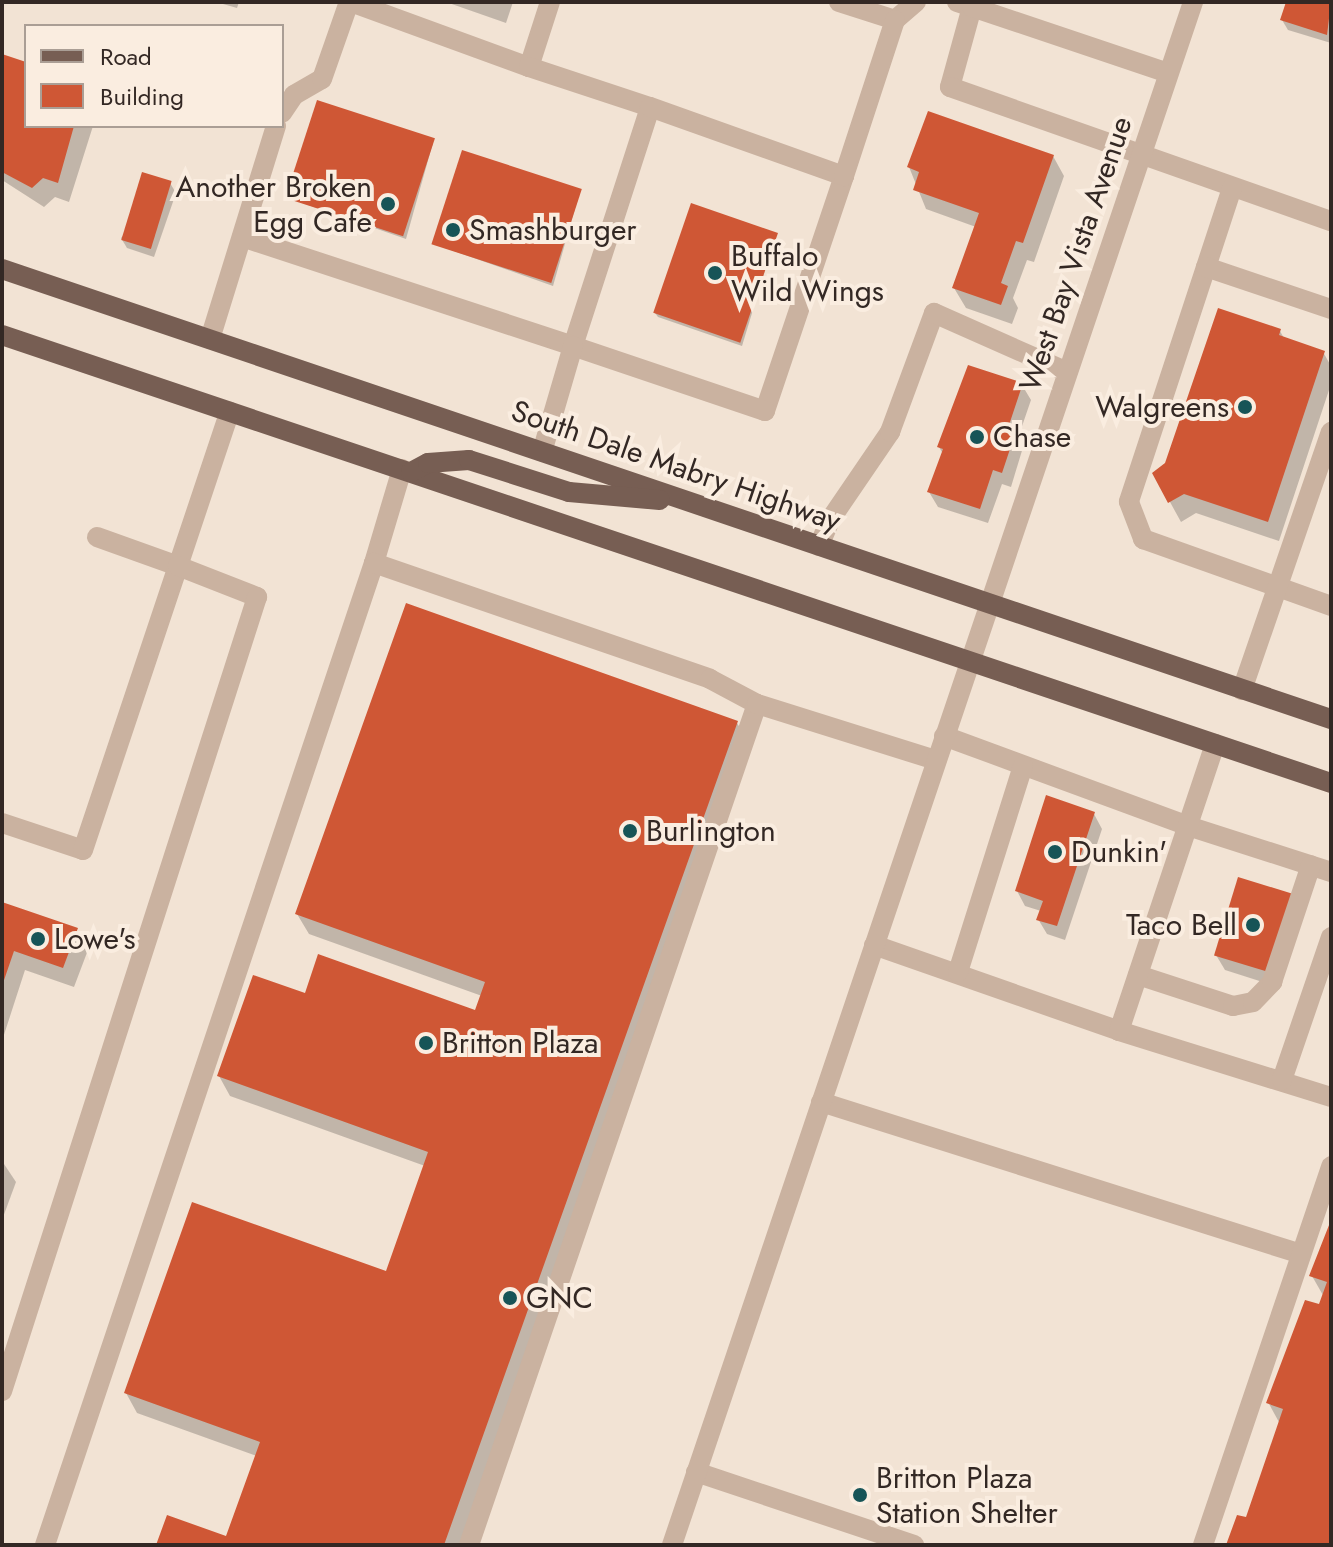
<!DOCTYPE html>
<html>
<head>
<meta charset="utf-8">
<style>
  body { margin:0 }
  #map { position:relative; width:1333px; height:1547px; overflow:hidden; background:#f2e3d4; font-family:Jost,sans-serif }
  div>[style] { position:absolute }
  .shadow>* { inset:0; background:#0003 }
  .building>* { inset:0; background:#cf5735; transform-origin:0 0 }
  .minor>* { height:20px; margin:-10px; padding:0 10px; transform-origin:10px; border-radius:10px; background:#cab2a0 }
  .major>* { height:20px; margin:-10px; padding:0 10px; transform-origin:10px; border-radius:10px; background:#775e53 }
  .dots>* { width:22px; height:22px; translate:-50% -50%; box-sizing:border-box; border:4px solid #faede0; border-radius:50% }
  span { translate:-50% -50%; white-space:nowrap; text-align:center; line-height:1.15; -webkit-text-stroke:8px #faede0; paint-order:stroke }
  .poi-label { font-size:30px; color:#332824 }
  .right { translate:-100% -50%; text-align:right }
  .left { translate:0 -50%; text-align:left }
  .street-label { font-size:30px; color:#332824 }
  .frame { position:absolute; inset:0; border:4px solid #332824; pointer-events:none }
  .legend { position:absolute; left:24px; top:24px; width:260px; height:104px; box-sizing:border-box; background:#faede0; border:2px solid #aa9e95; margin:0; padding:10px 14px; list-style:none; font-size:24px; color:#332824 }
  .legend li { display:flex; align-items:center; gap:16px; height:40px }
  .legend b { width:40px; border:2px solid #aa9e95 }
</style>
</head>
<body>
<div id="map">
  <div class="shadow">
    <div style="clip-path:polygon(216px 2px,239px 2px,237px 8px)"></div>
    <div style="clip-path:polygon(446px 2px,513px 2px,506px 23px)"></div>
    <div style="clip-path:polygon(1288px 2px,1331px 2px,1331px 43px,1288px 30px,1282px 20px)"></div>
    <div style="clip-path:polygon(2px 56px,26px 65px,26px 126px,93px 126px,69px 202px,55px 197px,44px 207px,2px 180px)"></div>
    <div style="clip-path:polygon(434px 139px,406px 239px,288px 198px)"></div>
    <div style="clip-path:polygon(1053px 156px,1064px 176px,1034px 262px,1027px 260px,1013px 298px,1018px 308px,1012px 324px,966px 308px,954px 288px,976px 227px,926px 209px,909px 167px)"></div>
    <div style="clip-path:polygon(170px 183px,176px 193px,154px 257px,127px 248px,121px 238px)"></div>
    <div style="clip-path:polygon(580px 191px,553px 286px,434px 244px)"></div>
    <div style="clip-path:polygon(776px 234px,742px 346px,658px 317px,655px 313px)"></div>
    <div style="clip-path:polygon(1280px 331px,1285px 340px,1323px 352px,1331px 366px,1331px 384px,1279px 541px,1196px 513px,1181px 522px,1170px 502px,1166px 464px)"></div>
    <div style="clip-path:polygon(1022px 385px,1031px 400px,1019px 435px,1024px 444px,1011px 487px,1002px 484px,988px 523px,938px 507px,929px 492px,943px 454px,939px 447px)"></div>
    <div style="clip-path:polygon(737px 723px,749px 743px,462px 1545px,158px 1545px,228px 1539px,257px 1456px,137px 1413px,126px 1393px,387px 1274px,425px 1166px,230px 1096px,219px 1076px,306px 996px,476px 1013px,482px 996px,309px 934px,297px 914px)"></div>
    <div style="clip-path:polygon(1094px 814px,1102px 829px,1065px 940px,1047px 934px,1038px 919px,1041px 911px,1025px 906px,1017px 891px)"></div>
    <div style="clip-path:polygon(1239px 880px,1275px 986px,1225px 970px,1216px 955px)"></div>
    <div style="clip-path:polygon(2px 904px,76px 930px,88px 950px,74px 987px,25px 970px,2px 1041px)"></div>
    <div style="clip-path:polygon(2px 1161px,16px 1182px,2px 1220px)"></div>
    <div style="clip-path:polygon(1331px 1225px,1331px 1545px,1228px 1545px,1247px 1520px,1280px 1424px,1268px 1402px,1324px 1297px,1312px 1276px)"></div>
  </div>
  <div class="building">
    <div style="clip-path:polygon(1286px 2px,1331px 2px,1327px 35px,1280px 20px)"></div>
    <div style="clip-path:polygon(2px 54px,26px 62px,26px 126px,74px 126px,58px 183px,43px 178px,32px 188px,2px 172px)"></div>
    <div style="left:317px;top:100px;width:124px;height:103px;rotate:18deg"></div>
    <div style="clip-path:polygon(928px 111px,1054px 155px,1023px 243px,1016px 241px,1001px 283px,1008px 286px,1001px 305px,952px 288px,979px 213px,913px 190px,919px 172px,907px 167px)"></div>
    <div style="left:462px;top:150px;width:126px;height:99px;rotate:18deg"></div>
    <div style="left:142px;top:172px;width:31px;height:71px;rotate:17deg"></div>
    <div style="left:691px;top:203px;width:92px;height:116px;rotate:19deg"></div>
    <div style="clip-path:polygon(1218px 308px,1281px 329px,1279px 335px,1325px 351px,1268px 522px,1184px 494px,1168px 503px,1152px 473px,1165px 463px)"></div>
    <div style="clip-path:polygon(968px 365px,1023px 383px,1009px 425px,1017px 428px,1002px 473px,993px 470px,980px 509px,927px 492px,943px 449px,937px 447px)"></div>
    <div style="clip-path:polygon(406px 603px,738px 721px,444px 1545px,156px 1545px,167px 1515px,226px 1536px,260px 1442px,124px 1393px,192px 1202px,386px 1271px,428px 1152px,217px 1076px,253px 975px,305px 993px,318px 954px,475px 1010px,485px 982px,295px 914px)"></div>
    <div style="clip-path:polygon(1046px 795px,1095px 812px,1057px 926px,1036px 920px,1043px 901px,1015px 891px)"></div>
    <div style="left:1238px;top:877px;width:57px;height:82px;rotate:17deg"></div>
    <div style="clip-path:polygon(2px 902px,78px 928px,63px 968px,14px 951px,2px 986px)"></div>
    <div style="clip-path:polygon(1331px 1220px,1331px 1545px,1226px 1545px,1237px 1515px,1246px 1517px,1283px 1409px,1266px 1403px,1305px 1300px,1319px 1304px,1327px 1282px,1309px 1276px)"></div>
  </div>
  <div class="minor">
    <div style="left:351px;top:2px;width:189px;rotate:20.1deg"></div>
    <div style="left:529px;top:67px;width:68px;rotate:-72.1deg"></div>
    <div style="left:839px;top:2px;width:59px;rotate:17.8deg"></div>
    <div style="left:895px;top:20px;width:28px;rotate:-41deg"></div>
    <div style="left:957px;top:2px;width:16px;rotate:18deg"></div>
    <div style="left:972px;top:7px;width:83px;rotate:105.4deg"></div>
    <div style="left:950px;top:87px;width:404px;rotate:19.4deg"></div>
    <div style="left:972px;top:7px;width:207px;rotate:18.6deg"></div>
    <div style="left:529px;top:67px;width:127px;rotate:18.3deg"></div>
    <div style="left:282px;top:113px;width:22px;rotate:-56deg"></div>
    <div style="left:294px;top:95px;width:32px;rotate:-30deg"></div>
    <div style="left:322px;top:79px;width:82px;rotate:-70.7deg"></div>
    <div style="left:844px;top:176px;width:248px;rotate:108.6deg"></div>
    <div style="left:765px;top:411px;width:203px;rotate:-161.3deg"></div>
    <div style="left:573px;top:346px;width:251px;rotate:-72.1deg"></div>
    <div style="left:650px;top:107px;width:206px;rotate:19.6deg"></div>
    <div style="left:844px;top:176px;width:164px;rotate:-71.9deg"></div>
    <div style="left:1232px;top:188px;width:330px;rotate:108.2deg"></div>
    <div style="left:1129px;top:502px;width:40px;rotate:69deg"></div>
    <div style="left:1143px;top:539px;width:200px;rotate:19.6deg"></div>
    <div style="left:242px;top:237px;width:348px;rotate:18.2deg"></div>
    <div style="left:573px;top:346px;width:110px;rotate:106.3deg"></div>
    <div style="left:1206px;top:267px;width:132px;rotate:18.6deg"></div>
    <div style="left:210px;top:339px;width:223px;rotate:-72.8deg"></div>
    <div style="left:97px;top:537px;width:86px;rotate:19.7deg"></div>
    <div style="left:178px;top:566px;width:163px;rotate:-71.5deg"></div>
    <div style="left:819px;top:546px;width:28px;rotate:-67deg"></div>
    <div style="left:830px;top:520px;width:107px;rotate:-55.7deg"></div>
    <div style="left:890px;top:432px;width:127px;rotate:-69.7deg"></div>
    <div style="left:934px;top:313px;width:145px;rotate:23.9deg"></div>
    <div style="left:374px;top:563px;width:98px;rotate:-73.4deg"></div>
    <div style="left:1242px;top:690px;width:273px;rotate:-71deg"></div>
    <div style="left:944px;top:736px;width:260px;rotate:20.2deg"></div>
    <div style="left:1188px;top:826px;width:150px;rotate:17.8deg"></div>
    <div style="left:2px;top:823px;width:85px;rotate:18.4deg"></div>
    <div style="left:83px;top:850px;width:299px;rotate:-71.5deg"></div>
    <div style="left:178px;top:566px;width:85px;rotate:21.4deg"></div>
    <div style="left:257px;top:597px;width:834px;rotate:107.8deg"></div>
    <div style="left:874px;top:945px;width:260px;rotate:19.3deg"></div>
    <div style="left:1119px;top:1031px;width:222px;rotate:17.3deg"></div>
    <div style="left:958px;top:972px;width:216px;rotate:-72.5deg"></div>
    <div style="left:1138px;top:975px;width:100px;rotate:18.1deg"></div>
    <div style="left:1233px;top:1006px;width:20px;rotate:-11deg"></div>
    <div style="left:1253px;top:1002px;width:28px;rotate:-46deg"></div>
    <div style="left:1272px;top:982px;width:123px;rotate:-71.6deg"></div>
    <div style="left:1119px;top:1031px;width:303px;rotate:-71.5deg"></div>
    <div style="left:1282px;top:1080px;width:151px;rotate:-71.1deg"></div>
    <div style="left:821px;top:1102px;width:503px;rotate:17.57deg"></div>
    <div style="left:696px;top:1472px;width:230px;rotate:18.5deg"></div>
    <div style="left:45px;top:1545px;width:1036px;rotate:-71.48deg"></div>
    <div style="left:374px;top:563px;width:355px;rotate:19deg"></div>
    <div style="left:710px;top:679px;width:53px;rotate:28deg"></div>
    <div style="left:469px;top:1545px;width:889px;rotate:-71.1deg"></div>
    <div style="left:757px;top:704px;width:188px;rotate:17.4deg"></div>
    <div style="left:672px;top:1545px;width:1629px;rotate:-71.34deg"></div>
    <div style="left:1203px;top:1545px;width:400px;rotate:-71.3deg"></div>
  </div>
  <div class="major">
    <div style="left:2px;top:269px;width:1403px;rotate:18.71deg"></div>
    <div style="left:2px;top:335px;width:1402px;rotate:18.63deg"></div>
    <div style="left:411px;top:472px;width:19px;rotate:-28deg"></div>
    <div style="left:428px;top:463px;width:41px;rotate:-4.2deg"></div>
    <div style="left:469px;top:460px;width:105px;rotate:17.7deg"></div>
    <div style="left:569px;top:492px;width:91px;rotate:5deg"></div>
  </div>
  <div class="dots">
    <div style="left:388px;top:204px;background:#175457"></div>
    <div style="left:453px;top:230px;background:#175457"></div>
    <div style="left:715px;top:273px;background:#175457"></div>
    <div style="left:1245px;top:407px;background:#175457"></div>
    <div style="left:977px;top:437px;background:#175457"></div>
    <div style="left:630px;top:831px;background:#175457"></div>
    <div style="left:1055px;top:852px;background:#175457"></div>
    <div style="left:1253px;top:925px;background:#175457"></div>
    <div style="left:38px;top:939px;background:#175457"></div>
    <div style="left:426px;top:1043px;background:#175457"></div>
    <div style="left:510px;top:1298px;background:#175457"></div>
    <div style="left:860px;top:1495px;background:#175457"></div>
  </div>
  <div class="poi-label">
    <span class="right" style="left:372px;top:204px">Another Broken<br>Egg Cafe</span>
    <span class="left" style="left:469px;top:230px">Smashburger</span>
    <span class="left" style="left:731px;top:273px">Buffalo<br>Wild Wings</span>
    <span class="right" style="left:1229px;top:407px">Walgreens</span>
    <span class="left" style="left:993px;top:437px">Chase</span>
    <span class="left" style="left:646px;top:831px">Burlington</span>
    <span class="left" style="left:1071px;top:852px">Dunkin'</span>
    <span class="right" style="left:1237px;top:925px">Taco Bell</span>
    <span class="left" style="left:54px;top:939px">Lowe's</span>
    <span class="left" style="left:442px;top:1043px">Britton Plaza</span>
    <span class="left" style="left:526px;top:1298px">GNC</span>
    <span class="left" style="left:876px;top:1495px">Britton Plaza<br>Station Shelter</span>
  </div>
  <div class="street-label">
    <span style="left:1076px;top:254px;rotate:-71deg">West Bay Vista Avenue</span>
    <span style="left:676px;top:466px;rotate:19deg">South Dale Mabry Highway</span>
  </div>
  <div class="frame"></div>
  <ul class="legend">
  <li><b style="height:10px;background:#775e53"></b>Road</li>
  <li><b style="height:22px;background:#cf5735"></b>Building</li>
  </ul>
</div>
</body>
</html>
